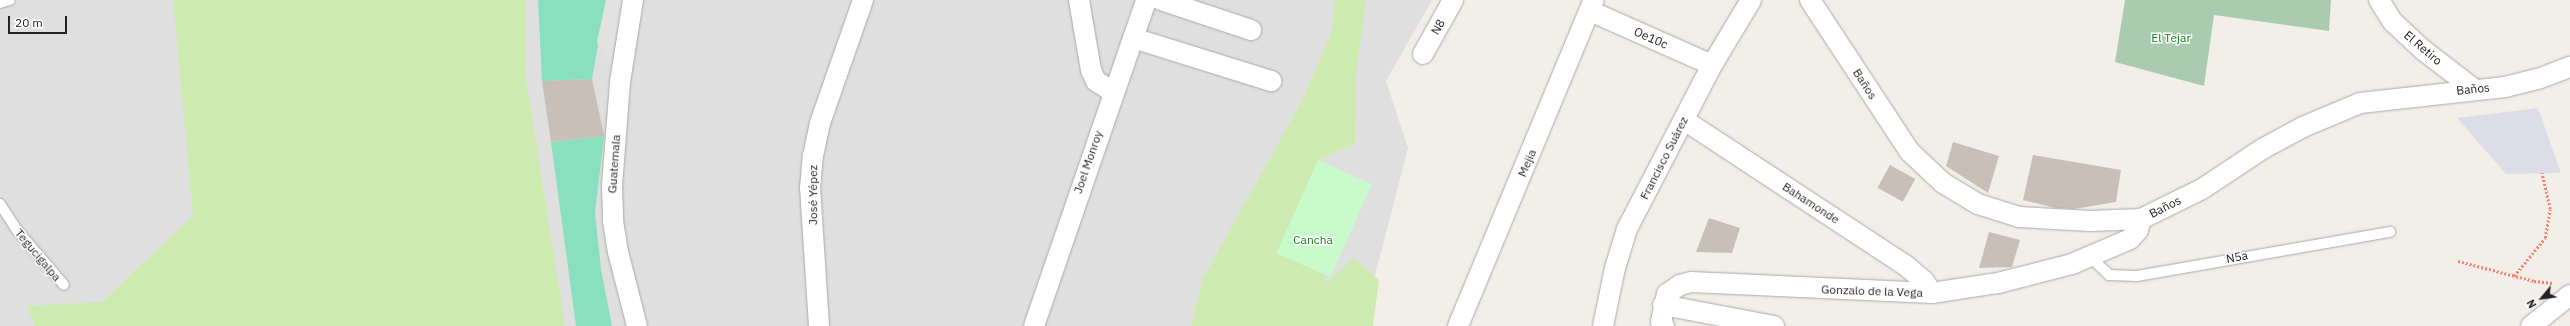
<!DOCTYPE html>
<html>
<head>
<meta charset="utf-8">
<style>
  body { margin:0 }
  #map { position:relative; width:2570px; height:326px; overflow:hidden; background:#f2efe9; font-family:"IBM Plex Sans",sans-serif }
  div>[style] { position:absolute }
  .residential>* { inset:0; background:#e0dfdf }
  .grass>* { inset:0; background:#cdebb0 }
  .cemetery>* { inset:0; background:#aacbaf }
  .park>* { inset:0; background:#c8facc; transform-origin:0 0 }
  .pitch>* { inset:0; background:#88e0be }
  .parking>* { inset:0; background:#e2e2e2 }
  .plaza>* { inset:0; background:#dddde8 }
  .building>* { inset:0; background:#c7bfb8; transform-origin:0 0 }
  .path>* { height:2.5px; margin-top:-1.25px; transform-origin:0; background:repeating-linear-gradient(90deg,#fa8072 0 2px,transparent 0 4px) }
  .roads { filter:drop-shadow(0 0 1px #a9a9a9) drop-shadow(0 0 1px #a9a9a9) }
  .lane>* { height:10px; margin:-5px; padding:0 5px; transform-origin:5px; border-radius:5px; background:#fff }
  .street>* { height:20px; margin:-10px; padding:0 10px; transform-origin:10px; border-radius:10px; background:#fff }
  span { translate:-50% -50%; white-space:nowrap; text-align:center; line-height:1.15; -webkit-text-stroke:3px #fff; paint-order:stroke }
  .street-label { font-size:12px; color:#222 }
  .park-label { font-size:12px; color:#0c8416 }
  .north { position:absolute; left:2522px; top:278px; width:40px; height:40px; -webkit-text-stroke:3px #fff; paint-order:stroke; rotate:241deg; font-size:11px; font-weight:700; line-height:16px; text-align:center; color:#222 }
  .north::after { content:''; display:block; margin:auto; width:14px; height:18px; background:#222; clip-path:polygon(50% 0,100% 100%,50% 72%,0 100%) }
  .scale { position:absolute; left:8px; top:16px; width:59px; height:18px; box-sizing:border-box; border:2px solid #222; border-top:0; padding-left:5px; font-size:12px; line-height:14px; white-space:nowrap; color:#222; -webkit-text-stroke:3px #fff; paint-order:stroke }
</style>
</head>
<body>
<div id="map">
  <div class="residential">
    <div style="clip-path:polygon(0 0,1432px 0,1386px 81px,1408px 148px,1362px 326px,0 326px)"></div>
  </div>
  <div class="grass">
    <div style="clip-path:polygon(173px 0,526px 0,525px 73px,565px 326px,35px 326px,27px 306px,102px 302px,193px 216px)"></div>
    <div style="clip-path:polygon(1335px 0,1366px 0,1356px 75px,1355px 144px,1318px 160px,1326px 284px,1353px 258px,1379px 280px,1373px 326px,1191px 326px,1202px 280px,1303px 99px,1332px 31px)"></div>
  </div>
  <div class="cemetery">
    <div style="clip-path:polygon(2125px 0,2331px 0,2329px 31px,2214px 15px,2204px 86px,2115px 62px)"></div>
  </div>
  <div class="park">
    <div style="left:1318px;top:160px;width:59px;height:102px;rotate:24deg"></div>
  </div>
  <div class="pitch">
    <div style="clip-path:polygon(538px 0,606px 0,592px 79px,542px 81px)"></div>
    <div style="clip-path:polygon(604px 136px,595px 213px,601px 269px,612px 326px,576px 326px,551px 142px)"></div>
  </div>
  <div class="parking">
    <div style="clip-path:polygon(606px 0,624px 0,611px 63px,597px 42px)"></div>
  </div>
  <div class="plaza">
    <div style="clip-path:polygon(2538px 108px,2561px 173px,2506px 174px,2457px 118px)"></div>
  </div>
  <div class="building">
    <div style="clip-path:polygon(592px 79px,604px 136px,551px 142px,542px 81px)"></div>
    <div style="clip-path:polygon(1953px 142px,1999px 156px,1988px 193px,1946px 166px)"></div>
    <div style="clip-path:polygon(2033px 155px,2121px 170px,2116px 202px,2074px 209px,2056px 208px,2023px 200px)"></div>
    <div style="left:1890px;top:165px;width:29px;height:26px;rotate:29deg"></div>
    <div style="clip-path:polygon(1709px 218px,1740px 228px,1732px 253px,1696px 252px)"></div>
    <div style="clip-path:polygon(1989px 232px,2020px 240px,2012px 267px,1979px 268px)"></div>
  </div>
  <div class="path">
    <div style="left:2458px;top:261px;width:79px;rotate:14.7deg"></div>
    <div style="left:2534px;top:281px;width:19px;rotate:6deg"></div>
    <div style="left:2514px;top:276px;width:49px;rotate:-50.8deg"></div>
    <div style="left:2545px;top:238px;width:29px;rotate:-80deg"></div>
    <div style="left:2550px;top:209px;width:37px;rotate:-103deg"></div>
  </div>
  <div class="roads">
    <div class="lane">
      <div style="left:0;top:3px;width:10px;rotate:-17deg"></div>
      <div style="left:0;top:204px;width:31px;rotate:57deg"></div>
      <div style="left:17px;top:230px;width:72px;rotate:49.5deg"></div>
      <div style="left:2090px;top:257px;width:26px;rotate:43deg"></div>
      <div style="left:2109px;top:275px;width:28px;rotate:2deg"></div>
      <div style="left:2137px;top:276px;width:257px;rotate:-9.9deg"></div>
    </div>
    <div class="street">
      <div style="left:633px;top:0;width:83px;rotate:99deg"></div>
      <div style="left:620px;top:82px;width:104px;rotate:94.4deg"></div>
      <div style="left:612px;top:186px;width:35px;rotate:88deg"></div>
      <div style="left:613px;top:221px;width:31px;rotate:81deg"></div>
      <div style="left:618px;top:252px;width:76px;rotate:75.6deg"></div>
      <div style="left:1079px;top:0;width:71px;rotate:80.3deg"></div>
      <div style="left:1091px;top:70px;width:12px;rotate:66deg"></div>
      <div style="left:1096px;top:81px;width:20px;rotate:33deg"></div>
      <div style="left:1161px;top:0;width:95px;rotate:18.4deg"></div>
      <div style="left:1810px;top:0;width:182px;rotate:56.7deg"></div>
      <div style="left:1910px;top:152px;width:45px;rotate:43.2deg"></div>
      <div style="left:1943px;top:183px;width:41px;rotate:31deg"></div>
      <div style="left:1978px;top:204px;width:43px;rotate:17.6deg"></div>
      <div style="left:2019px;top:217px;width:71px;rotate:3.2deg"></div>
      <div style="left:2090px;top:221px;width:51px;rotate:-2.2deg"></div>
      <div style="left:2141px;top:219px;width:68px;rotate:-26.2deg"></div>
      <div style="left:2202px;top:189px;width:74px;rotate:-33.5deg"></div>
      <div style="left:2264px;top:148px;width:44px;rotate:-28.3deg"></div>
      <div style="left:2303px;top:127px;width:62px;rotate:-22.8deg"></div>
      <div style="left:2360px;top:103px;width:146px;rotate:-6.3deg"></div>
      <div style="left:2505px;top:87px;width:34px;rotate:-14deg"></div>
      <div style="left:2538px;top:79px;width:34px;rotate:-21deg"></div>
      <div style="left:2379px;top:0;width:26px;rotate:58deg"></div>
      <div style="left:2393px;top:22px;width:41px;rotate:43deg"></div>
      <div style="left:2423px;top:50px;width:64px;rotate:37.4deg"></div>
      <div style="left:1590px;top:11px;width:133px;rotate:23.9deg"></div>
      <div style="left:1133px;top:38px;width:145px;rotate:17.3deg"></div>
      <div style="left:1423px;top:54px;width:62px;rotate:-60.9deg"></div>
      <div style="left:1684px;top:120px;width:264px;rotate:33.3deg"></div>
      <div style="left:1905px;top:265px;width:25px;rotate:40deg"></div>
      <div style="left:1924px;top:281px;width:14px;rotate:56deg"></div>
      <div style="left:1663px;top:305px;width:113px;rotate:10.7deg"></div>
      <div style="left:819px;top:326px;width:138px;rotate:-93.7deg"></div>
      <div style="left:810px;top:188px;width:32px;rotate:-85deg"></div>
      <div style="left:813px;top:156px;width:34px;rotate:-78deg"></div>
      <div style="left:820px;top:123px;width:130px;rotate:-70.7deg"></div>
      <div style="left:1034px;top:326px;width:345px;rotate:-71deg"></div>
      <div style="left:1458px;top:326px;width:353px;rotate:-67.4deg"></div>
      <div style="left:1603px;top:326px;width:59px;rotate:-78.3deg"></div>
      <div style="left:1615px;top:268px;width:41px;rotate:-72.9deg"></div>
      <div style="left:1627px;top:229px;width:185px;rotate:-62.6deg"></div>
      <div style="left:1712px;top:65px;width:76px;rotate:-59deg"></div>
      <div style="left:1664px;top:326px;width:5px;rotate:-127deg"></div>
      <div style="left:1661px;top:322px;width:29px;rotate:-78deg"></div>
      <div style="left:1667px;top:294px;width:16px;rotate:-35deg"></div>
      <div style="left:1680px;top:285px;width:11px;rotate:-15deg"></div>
      <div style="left:1691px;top:282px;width:241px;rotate:2.6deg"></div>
      <div style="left:1932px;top:293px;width:67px;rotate:-8.6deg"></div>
      <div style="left:1998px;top:283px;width:76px;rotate:-14.4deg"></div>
      <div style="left:2072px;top:264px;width:63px;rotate:-23.3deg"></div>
      <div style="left:2130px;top:239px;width:12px;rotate:-48deg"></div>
      <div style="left:2138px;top:230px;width:11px;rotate:-75deg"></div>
      <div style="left:2531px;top:326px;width:50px;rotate:-38.5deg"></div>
    </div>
  </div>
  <div class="street-label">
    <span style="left:1438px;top:27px;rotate:-60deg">N8</span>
    <span style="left:1651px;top:38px;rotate:24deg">Oe10c</span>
    <span style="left:2423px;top:48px;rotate:40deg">El Retiro</span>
    <span style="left:1865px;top:84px;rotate:57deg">Baños</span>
    <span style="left:2473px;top:89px;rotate:-6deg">Baños</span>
    <span style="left:1664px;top:158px;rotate:-63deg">Francisco Suárez</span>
    <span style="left:1088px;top:162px;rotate:-71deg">Joel Monroy</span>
    <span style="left:1527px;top:163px;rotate:-67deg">Mejia</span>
    <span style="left:614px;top:164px;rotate:-86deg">Guatemala</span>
    <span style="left:813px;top:195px;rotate:-90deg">José Yépez</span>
    <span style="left:1811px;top:203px;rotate:33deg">Bahamonde</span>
    <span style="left:2165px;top:207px;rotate:-27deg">Baños</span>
    <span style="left:38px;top:255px;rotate:50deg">Tegucigalpa</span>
    <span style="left:2237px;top:257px;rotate:-11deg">N5a</span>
    <span style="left:1872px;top:291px;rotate:2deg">Gonzalo de la Vega</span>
  </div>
  <div class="park-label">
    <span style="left:2171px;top:38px">El Tejar</span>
    <span style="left:1313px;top:240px">Cancha</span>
  </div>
  <div class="north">N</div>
  <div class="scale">20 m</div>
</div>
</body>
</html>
